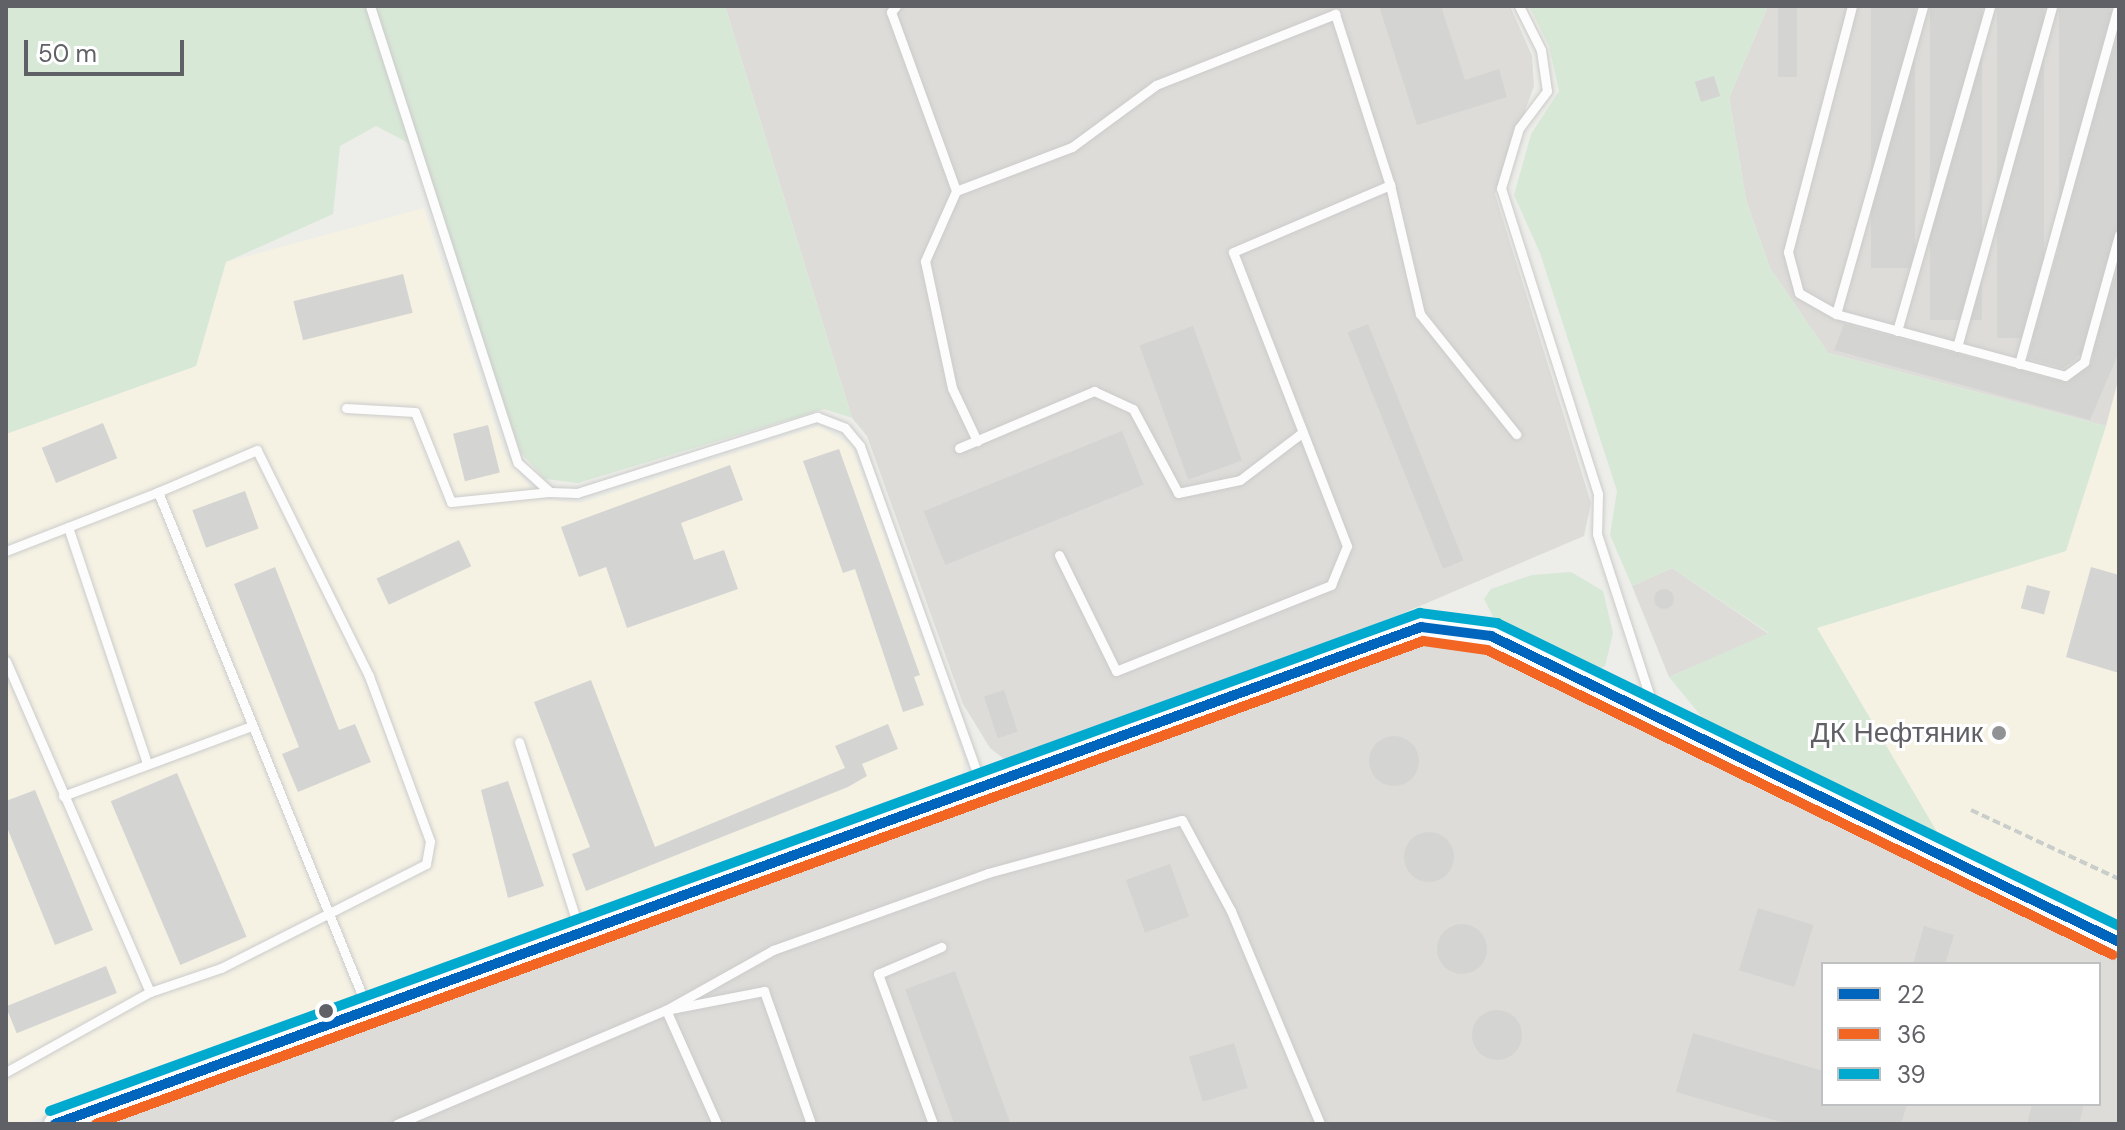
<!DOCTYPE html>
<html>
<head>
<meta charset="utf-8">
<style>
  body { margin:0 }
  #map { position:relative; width:2125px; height:1130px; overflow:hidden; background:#edede9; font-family:"DM Sans",sans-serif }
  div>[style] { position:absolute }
  .commercial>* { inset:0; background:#f5f2e4 }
  .industrial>* { inset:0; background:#dddcd9 }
  .green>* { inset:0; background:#d8e8d7 }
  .building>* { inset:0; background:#d4d4d2; transform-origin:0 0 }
  .round { border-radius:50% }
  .path>* { height:4px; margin-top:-2px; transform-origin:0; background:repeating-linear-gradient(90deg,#cacecb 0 8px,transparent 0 12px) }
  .roads { filter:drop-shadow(0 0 2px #cbcbca) drop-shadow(0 0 2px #cbcbca) }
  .service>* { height:9px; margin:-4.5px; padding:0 4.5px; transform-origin:4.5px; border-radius:4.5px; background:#fcfcfc }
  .tertiary>* { height:22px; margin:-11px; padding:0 11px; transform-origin:11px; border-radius:11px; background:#fcfcfc }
  .bus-1>* { height:10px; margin:-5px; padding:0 5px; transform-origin:5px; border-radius:5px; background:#0065bd }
  .bus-2>* { height:10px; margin:-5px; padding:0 5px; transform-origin:5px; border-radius:5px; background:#f26522 }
  .bus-3>* { height:10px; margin:-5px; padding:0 5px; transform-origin:5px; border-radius:5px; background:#00a9ce }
  .dots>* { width:22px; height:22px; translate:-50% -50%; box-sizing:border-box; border:4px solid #fff; border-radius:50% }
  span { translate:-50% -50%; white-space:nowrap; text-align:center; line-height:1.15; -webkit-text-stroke:6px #fff; paint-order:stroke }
  .poi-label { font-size:28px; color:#5f6166 }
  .right { translate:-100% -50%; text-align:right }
  .frame { position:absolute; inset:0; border:8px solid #5f6166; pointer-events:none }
  .legend { position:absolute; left:1821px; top:962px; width:280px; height:144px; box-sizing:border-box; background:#fff; border:2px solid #bfc0c2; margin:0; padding:10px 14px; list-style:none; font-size:24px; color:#5f6166 }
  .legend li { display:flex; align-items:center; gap:16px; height:40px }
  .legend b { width:40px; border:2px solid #bfc0c2 }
  .scale { position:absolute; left:24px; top:40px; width:160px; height:36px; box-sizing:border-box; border:4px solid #5f6166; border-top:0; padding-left:10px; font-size:24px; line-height:28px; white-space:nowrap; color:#5f6166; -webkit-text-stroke:6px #fff; paint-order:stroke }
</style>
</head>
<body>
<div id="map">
  <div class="commercial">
    <div style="clip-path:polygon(424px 208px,505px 454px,539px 499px,580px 503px,819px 426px,852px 446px,964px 760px,962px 774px,673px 887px,23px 1124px,6px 1124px,6px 434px,196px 366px,226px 262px)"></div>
    <div style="clip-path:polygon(2119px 377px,2119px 927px,1940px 837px,1816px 628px,2066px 551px)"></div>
  </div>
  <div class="industrial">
    <div style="clip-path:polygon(725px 6px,1510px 6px,1532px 56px,1534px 86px,1495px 194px,1591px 503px,1584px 536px,1394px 617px,1008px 762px,990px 748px,963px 704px,867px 436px,852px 418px)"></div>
    <div style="clip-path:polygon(1768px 6px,2119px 6px,2119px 377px,2106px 426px,1828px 353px,1770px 268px,1746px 200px,1729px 98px)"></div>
    <div style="clip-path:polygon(1672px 568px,1769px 634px,1669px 677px,1632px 586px)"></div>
    <div style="clip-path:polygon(evenodd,1422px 635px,1488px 645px,2119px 954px,2119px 1124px,89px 1124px,1422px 635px,1823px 964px,2099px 964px,2099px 1104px,1823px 1104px,1823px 964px)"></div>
  </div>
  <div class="green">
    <div style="clip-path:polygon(6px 6px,725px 6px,852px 418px,824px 409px,578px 483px,545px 479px,520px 452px,420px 149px,376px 126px,340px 146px,333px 214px,226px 262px,196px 366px,6px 434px)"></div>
    <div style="clip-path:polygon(1529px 6px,1768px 6px,1729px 98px,1746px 200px,1770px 268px,1828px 353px,2106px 426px,2066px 551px,1817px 628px,1940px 837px,1711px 728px,1669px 677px,1769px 633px,1672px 568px,1632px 586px,1610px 535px,1617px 491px,1540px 253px,1514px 195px,1531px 134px,1559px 91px,1549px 46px)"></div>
    <div style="clip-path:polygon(1571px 572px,1603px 591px,1613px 633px,1605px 666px,1595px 671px,1498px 626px,1484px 599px,1491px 589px,1532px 575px)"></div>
  </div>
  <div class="building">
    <div style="clip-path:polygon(1379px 6px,1441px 6px,1465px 80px,1499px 69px,1507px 97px,1417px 125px)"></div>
    <div style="left:1778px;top:6px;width:19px;height:71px"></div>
    <div style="left:1871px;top:6px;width:44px;height:262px"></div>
    <div style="left:1930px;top:6px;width:52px;height:314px"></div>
    <div style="left:1997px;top:6px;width:47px;height:332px"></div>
    <div style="left:2059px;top:6px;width:51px;height:349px"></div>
    <div style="clip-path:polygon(2119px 31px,2119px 228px,2077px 358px,2063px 368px,2028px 358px)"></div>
    <div style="left:1714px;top:76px;width:21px;height:20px;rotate:73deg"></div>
    <div style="clip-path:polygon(2119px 263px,2119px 352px,2090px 420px,1834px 350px,1844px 324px,2067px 383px,2091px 364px)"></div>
    <div style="left:403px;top:274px;width:40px;height:113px;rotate:76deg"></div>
    <div style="left:1368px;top:324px;width:255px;height:22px;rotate:68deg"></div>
    <div style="left:1193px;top:326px;width:143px;height:57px;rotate:70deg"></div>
    <div style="left:103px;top:423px;width:38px;height:66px;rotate:68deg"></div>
    <div style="left:488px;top:425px;width:49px;height:36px;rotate:76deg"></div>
    <div style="left:1122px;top:431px;width:58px;height:214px;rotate:68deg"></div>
    <div style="clip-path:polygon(839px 449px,920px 675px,914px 677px,924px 705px,903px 712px,855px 569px,843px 573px,803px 461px)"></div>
    <div style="clip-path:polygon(730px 465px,743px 500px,681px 523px,694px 560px,724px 550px,738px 589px,627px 628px,606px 567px,579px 577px,561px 527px)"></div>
    <div style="left:245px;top:491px;width:40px;height:56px;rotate:70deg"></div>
    <div style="left:459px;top:540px;width:29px;height:91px;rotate:65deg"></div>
    <div style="clip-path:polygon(275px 567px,339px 730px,355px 724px,371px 762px,298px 792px,282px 754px,299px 747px,234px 584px)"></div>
    <div style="clip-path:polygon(2091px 567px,2119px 575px,2119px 673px,2066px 657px)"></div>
    <div style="left:2027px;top:585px;width:24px;height:24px;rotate:15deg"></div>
    <div class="round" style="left:1654px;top:589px;width:20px;height:20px"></div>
    <div style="clip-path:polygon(591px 680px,655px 847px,845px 768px,835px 746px,888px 724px,898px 749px,862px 764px,867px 776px,848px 787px,586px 891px,572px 854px,590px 847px,534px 702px)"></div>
    <div style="left:1004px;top:690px;width:44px;height:21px;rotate:72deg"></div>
    <div class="round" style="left:1369px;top:736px;width:50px;height:50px"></div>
    <div style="left:177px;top:773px;width:178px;height:72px;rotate:67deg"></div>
    <div style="clip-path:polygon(508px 781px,544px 886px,508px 898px,481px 790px)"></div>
    <div style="clip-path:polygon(35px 790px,93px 930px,55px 945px,6px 825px,6px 801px)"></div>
    <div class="round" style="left:1404px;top:832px;width:50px;height:50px"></div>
    <div style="left:1170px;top:864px;width:56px;height:47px;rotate:70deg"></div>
    <div style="left:1758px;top:908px;width:58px;height:65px;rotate:17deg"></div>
    <div class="round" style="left:1437px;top:924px;width:50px;height:50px"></div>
    <div style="clip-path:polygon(1924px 926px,1954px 935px,1945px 964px,1913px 964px)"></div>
    <div style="left:106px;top:966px;width:29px;height:108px;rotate:68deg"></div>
    <div style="left:955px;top:971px;width:163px;height:53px;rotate:70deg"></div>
    <div class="round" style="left:1472px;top:1010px;width:50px;height:50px"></div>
    <div style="clip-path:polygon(1693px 1033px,1823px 1071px,1823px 1104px,1907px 1104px,1901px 1124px,1788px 1124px,1676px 1092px)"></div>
    <div style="left:1234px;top:1043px;width:47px;height:47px;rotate:73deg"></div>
    <div style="clip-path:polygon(2032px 1104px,2084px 1104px,2079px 1124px,2027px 1124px)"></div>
  </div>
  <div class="path">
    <div style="left:1971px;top:810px;width:163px;rotate:25deg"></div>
  </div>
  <div class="roads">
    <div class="service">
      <div style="left:370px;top:6px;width:480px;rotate:72.1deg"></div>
      <div style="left:518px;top:463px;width:43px;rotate:42.2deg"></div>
      <div style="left:550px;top:492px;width:27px;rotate:2deg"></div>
      <div style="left:577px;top:493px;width:252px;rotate:-17.6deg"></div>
      <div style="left:817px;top:417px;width:30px;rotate:21deg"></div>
      <div style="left:845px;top:428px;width:23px;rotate:50deg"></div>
      <div style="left:860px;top:446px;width:359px;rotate:70.3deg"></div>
      <div style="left:896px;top:6px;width:8px;rotate:130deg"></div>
      <div style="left:891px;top:12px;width:190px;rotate:70deg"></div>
      <div style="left:956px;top:191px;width:124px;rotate:-20.8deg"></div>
      <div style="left:1072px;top:147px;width:104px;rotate:-36.4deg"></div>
      <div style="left:1156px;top:85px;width:193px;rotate:-21.6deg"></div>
      <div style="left:1335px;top:14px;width:180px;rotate:72.2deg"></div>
      <div style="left:1390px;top:185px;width:132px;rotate:76.9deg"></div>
      <div style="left:1420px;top:314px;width:154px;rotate:51.3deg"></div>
      <div style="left:1519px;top:6px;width:49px;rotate:63.4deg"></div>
      <div style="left:1541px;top:50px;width:41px;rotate:81.7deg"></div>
      <div style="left:1547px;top:91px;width:46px;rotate:127.1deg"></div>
      <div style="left:1519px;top:128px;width:63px;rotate:106.7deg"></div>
      <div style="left:1501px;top:188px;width:321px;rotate:72.4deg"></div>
      <div style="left:1598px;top:494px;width:40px;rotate:91.4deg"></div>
      <div style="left:1597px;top:534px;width:168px;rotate:72deg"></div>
      <div style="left:1649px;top:694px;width:15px;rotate:110deg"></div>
      <div style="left:1852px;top:6px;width:254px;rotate:104.6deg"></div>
      <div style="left:1788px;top:252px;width:42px;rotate:75deg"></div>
      <div style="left:1799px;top:293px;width:43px;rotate:29.6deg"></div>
      <div style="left:1836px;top:314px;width:237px;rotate:15.1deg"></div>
      <div style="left:2065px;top:376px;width:24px;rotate:-36deg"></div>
      <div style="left:2084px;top:362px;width:132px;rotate:-74.6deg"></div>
      <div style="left:956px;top:191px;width:77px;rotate:113.9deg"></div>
      <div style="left:925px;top:261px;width:130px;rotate:78deg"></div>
      <div style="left:952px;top:388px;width:59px;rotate:64.7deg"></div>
      <div style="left:1836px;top:314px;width:320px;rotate:-74.2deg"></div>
      <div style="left:1897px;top:331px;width:338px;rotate:-74deg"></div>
      <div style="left:1957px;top:347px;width:354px;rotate:-74.4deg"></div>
      <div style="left:2019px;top:364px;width:371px;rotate:-74.5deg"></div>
      <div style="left:346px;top:408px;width:69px;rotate:3.3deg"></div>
      <div style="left:415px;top:412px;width:97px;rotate:68.2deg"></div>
      <div style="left:451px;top:502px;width:100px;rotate:-5.8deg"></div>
      <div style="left:959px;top:448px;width:147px;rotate:-22.9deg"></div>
      <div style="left:1094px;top:391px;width:43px;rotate:24.8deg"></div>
      <div style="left:1133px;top:409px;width:95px;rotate:61.8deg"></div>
      <div style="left:1178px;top:493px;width:63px;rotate:-11.8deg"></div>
      <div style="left:1240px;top:480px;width:79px;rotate:-37.3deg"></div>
      <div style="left:68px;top:527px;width:246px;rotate:71.5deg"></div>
      <div style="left:6px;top:551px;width:163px;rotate:-21.2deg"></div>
      <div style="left:158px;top:492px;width:559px;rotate:67.93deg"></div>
      <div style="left:1059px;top:555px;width:129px;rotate:63.8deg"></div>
      <div style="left:1116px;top:671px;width:232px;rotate:-21.8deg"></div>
      <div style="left:1331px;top:585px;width:42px;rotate:-67.7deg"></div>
      <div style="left:1347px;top:546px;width:315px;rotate:-111.2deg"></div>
      <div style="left:1233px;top:252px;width:171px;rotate:-23.1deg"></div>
      <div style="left:6px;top:661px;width:361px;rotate:66.5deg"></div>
      <div style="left:519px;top:742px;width:200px;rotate:72.2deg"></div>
      <div style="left:63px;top:796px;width:198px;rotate:-20.4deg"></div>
      <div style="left:6px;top:1072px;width:165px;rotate:-29.1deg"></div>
      <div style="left:150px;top:992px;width:75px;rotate:-18.7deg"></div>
      <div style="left:221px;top:968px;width:230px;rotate:-26.9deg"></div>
      <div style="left:426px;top:864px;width:23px;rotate:-80deg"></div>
      <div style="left:430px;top:841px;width:176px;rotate:-110.3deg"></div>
      <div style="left:369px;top:676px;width:252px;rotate:-116.4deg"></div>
      <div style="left:257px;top:450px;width:108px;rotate:157deg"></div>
      <div style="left:397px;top:1124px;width:292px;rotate:-23deg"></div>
      <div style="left:666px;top:1010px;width:100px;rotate:-11deg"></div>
      <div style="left:764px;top:991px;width:141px;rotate:70.5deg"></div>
      <div style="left:717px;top:1124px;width:125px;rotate:-114.1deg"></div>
      <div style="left:666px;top:1010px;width:123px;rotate:-29.3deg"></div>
      <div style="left:773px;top:950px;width:228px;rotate:-19.7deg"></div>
      <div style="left:988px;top:873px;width:201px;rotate:-15.3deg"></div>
      <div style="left:1182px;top:820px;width:103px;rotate:61.7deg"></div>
      <div style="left:1231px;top:911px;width:231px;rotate:67.3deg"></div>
      <div style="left:933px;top:1124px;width:160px;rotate:-110.1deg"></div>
      <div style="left:878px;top:974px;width:69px;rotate:-23.2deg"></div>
    </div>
    <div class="tertiary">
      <div style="left:55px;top:1124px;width:1454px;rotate:-19.99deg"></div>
      <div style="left:1421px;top:627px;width:71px;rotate:7.3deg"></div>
      <div style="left:1491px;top:636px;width:699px;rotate:25.98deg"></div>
    </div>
  </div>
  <div class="bus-1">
    <div style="left:55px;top:1124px;width:1454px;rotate:-19.99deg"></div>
    <div style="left:1421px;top:627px;width:71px;rotate:7.3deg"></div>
    <div style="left:1491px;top:636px;width:699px;rotate:25.98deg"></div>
  </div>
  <div class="bus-2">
    <div style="left:96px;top:1124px;width:1412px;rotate:-20deg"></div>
    <div style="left:1423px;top:641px;width:65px;rotate:8deg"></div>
    <div style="left:1487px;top:650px;width:696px;rotate:25.98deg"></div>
  </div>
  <div class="bus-3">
    <div style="left:50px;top:1111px;width:1458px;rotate:-19.98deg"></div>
    <div style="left:1420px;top:613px;width:78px;rotate:7.4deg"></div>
    <div style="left:1497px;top:623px;width:692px;rotate:25.97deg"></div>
  </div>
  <div class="dots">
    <div style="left:1999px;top:733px;background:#919294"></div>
    <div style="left:326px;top:1011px;background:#5f6166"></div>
  </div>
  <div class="poi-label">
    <span class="right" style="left:1983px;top:733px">ДК Нефтяник</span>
  </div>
  <div class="frame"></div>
  <ul class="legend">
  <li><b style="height:10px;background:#0065bd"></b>22</li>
  <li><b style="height:10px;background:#f26522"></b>36</li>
  <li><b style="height:10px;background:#00a9ce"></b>39</li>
  </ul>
  <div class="scale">50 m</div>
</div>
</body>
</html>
